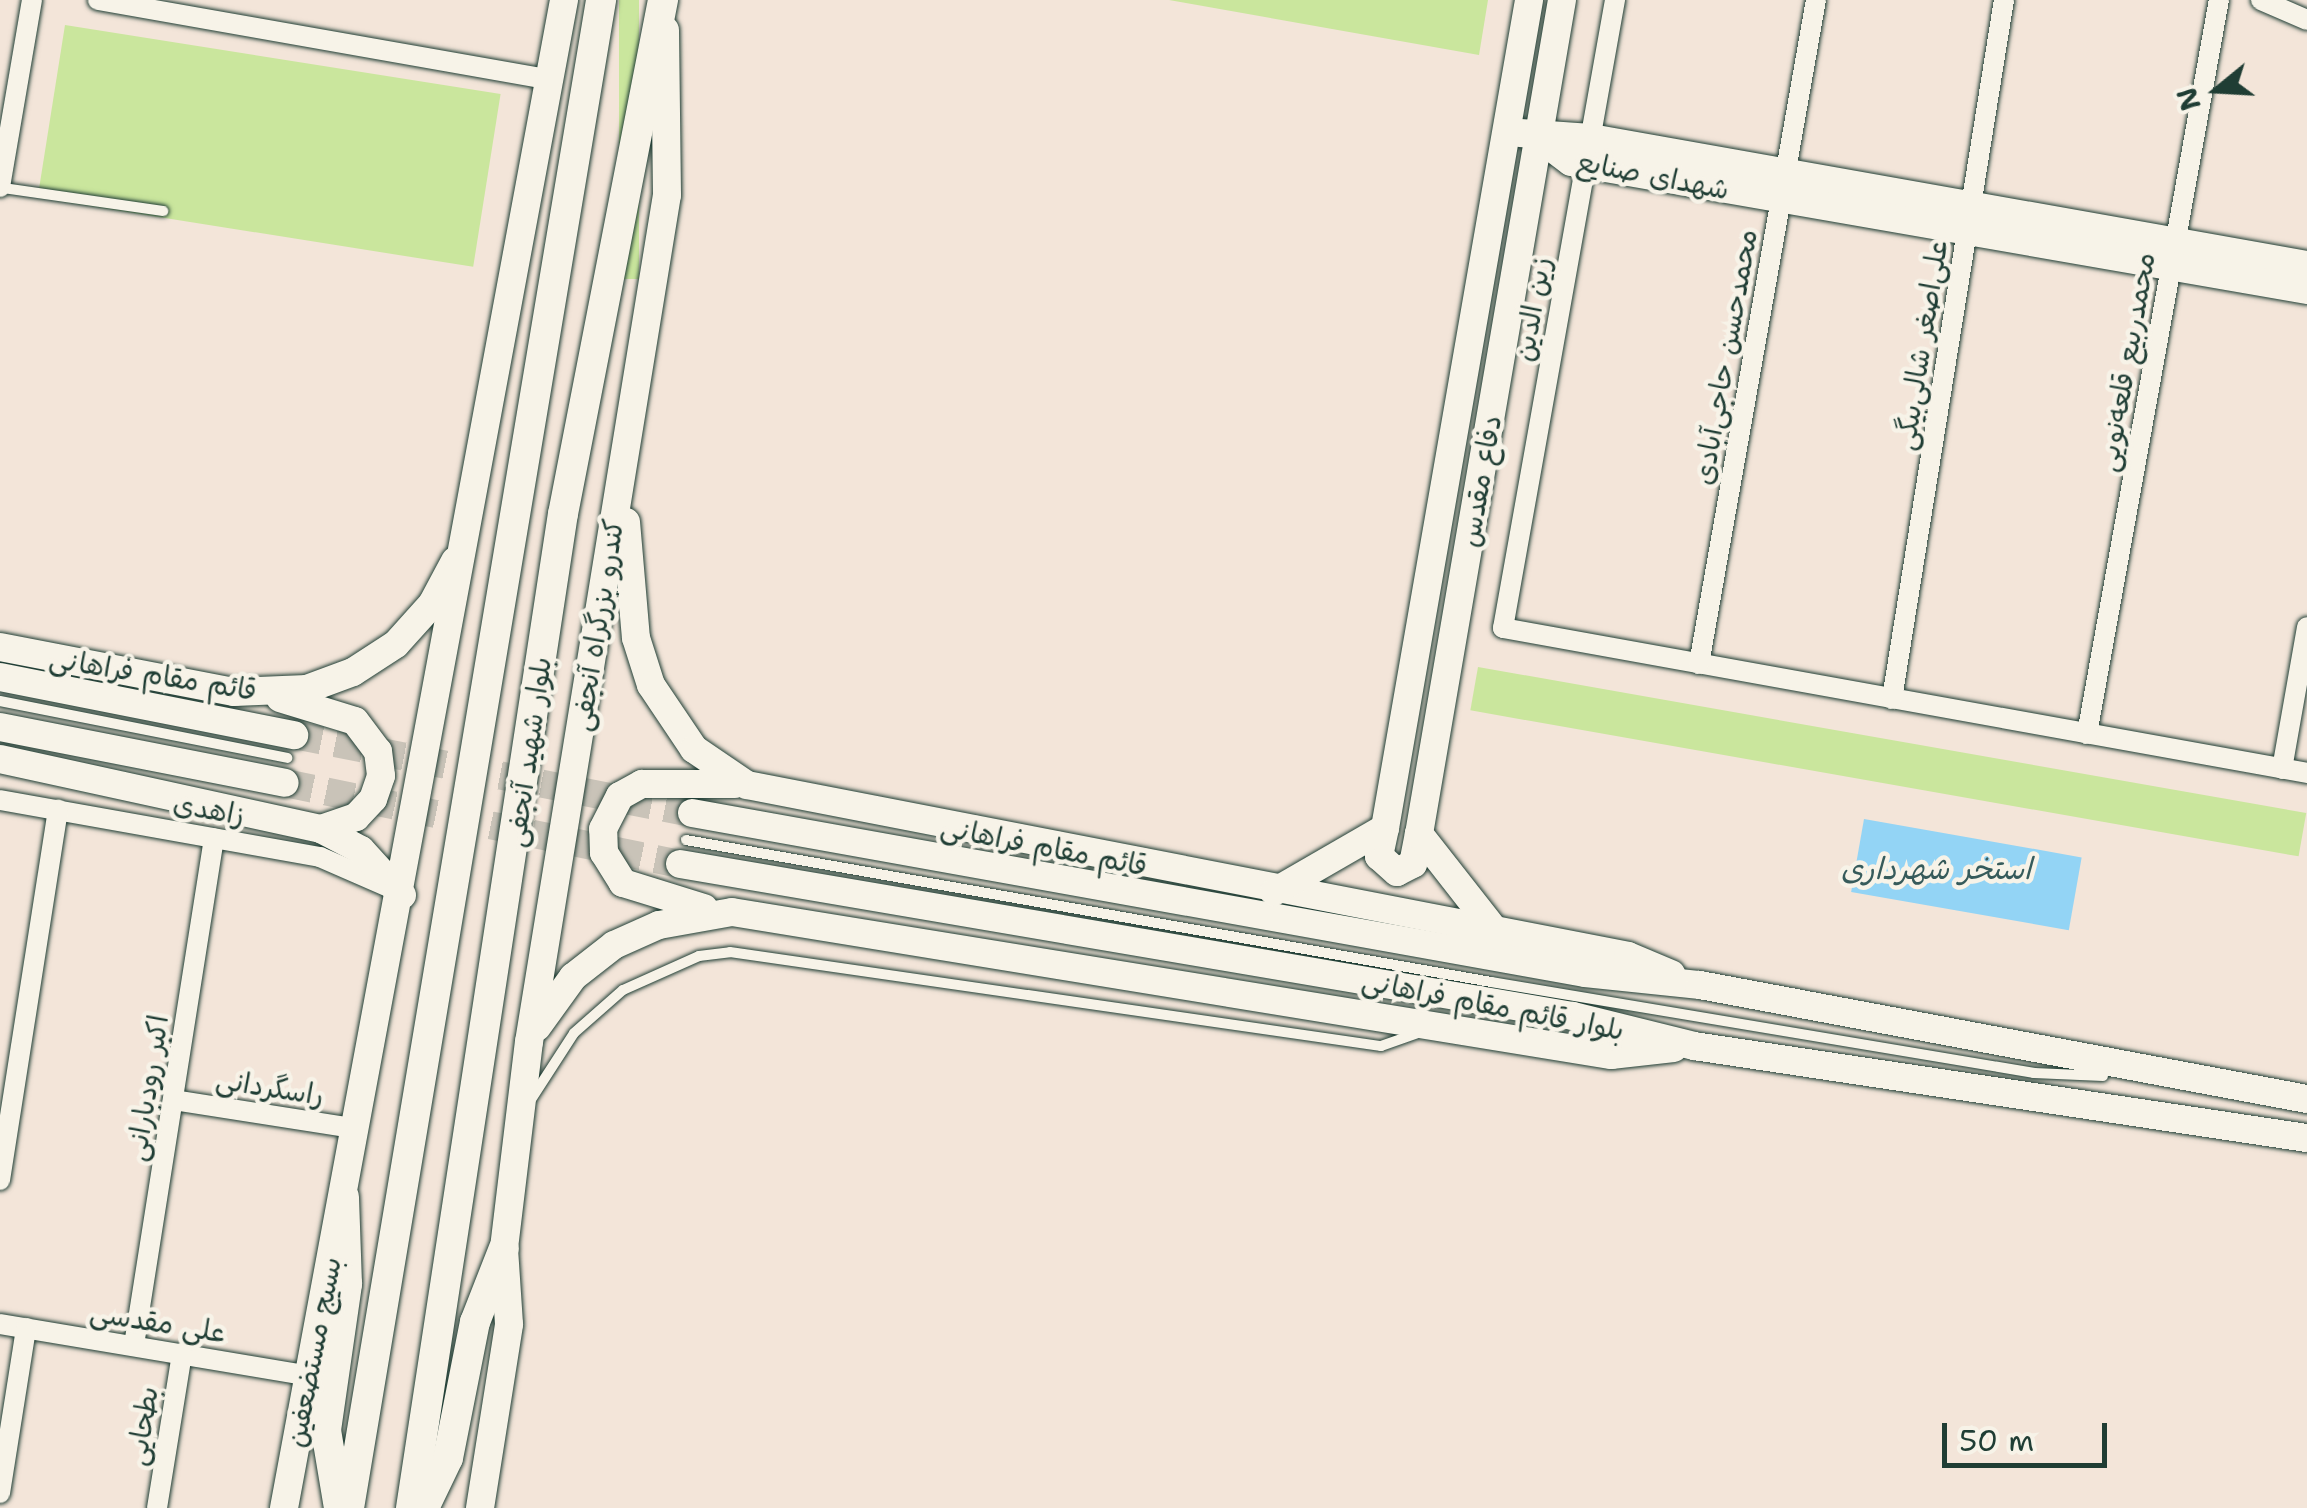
<!DOCTYPE html>
<html>
<head>
<meta charset="utf-8">
<style>
  body { margin:0 }
  #map { position:relative; width:2307px; height:1508px; overflow:hidden; background:#f3e5d9; font-family:"Shantell Sans","Playpen Sans Arabic",sans-serif }
  div>[style] { position:absolute }
  .green>* { inset:0; background:#cae69d; transform-origin:0 0 }
  .water>* { inset:0; background:#93d4f5; transform-origin:0 0 }
  .secondary-tunnel>* { height:28px; margin-top:-14px; transform-origin:0; background:repeating-linear-gradient(90deg,#c9c3b8 0 28px,transparent 0 42px) }
  .roads { filter:drop-shadow(0 0 2px #1f3d34) drop-shadow(0 0 2px #1f3d34) }
  .lane>* { height:10px; margin:-5px; padding:0 5px; transform-origin:5px; border-radius:5px; background:#f7f3e8 }
  .street>* { height:20px; margin:-10px; padding:0 10px; transform-origin:10px; border-radius:10px; background:#f7f3e8 }
  .secondary>* { height:28px; margin:-14px; padding:0 14px; transform-origin:14px; border-radius:14px; background:#f7f3e8 }
  .primary>* { height:30px; margin:-15px; padding:0 15px; transform-origin:15px; border-radius:15px; background:#f7f3e8 }
  span { translate:-50% -50%; white-space:nowrap; text-align:center; line-height:1.15; -webkit-text-stroke:9px #f7f3e8; paint-order:stroke }
  .street-label { font-size:28px; color:#1f3d34 }
  .water-label { font-size:30px; color:#365b5b; font-style:italic }
  .north { position:absolute; left:2167px; top:40px; width:100px; height:100px; -webkit-text-stroke:8px #f7f3e8; paint-order:stroke; rotate:252deg; font-size:28px; font-weight:700; line-height:40px; text-align:center; color:#1f3d34 }
  .north::after { content:''; display:block; margin:auto; width:35px; height:45px; background:#1f3d34; clip-path:polygon(50% 0,100% 100%,50% 72%,0 100%) }
  .scale { position:absolute; left:1942px; top:1423px; width:165px; height:45px; box-sizing:border-box; border:5px solid #1f3d34; border-top:0; padding-left:12px; font-size:30px; line-height:35px; white-space:nowrap; color:#1f3d34; -webkit-text-stroke:8px #f7f3e8; paint-order:stroke }
</style>
</head>
<body>
<div id="map">
  <div class="green">
    <div style="left:619px;top:0;width:20px;height:279px"></div>
    <div style="clip-path:polygon(1169px 0,1488px 0,1479px 55px)"></div>
    <div style="left:65px;top:25px;width:441px;height:175px;rotate:9deg"></div>
    <div style="left:1478px;top:667px;width:841px;height:44px;rotate:10deg"></div>
  </div>
  <div class="water">
    <div style="left:1864px;top:819px;width:221px;height:74px;rotate:10deg"></div>
  </div>
  <div class="secondary-tunnel">
    <div style="left:294px;top:735px;width:406px;rotate:11.1deg"></div>
    <div style="left:285px;top:783px;width:403px;rotate:11.6deg"></div>
  </div>
  <div class="roads">
    <div class="lane">
      <div style="left:3px;top:188px;width:162px;rotate:8.2deg"></div>
      <div style="left:0;top:701px;width:293px;rotate:11.2deg"></div>
      <div style="left:686px;top:840px;width:817px;rotate:10deg"></div>
      <div style="left:1491px;top:982px;width:551px;rotate:9.51deg"></div>
      <div style="left:2034px;top:1073px;width:69px;rotate:2.5deg"></div>
      <div style="left:532px;top:1098px;width:77px;rotate:-57.1deg"></div>
      <div style="left:574px;top:1033px;width:65px;rotate:-41.3deg"></div>
      <div style="left:623px;top:990px;width:83px;rotate:-24.1deg"></div>
      <div style="left:699px;top:956px;width:31px;rotate:-7deg"></div>
      <div style="left:730px;top:952px;width:658px;rotate:8.22deg"></div>
      <div style="left:1381px;top:1046px;width:42px;rotate:-19.3deg"></div>
    </div>
    <div class="street">
      <div style="left:98px;top:0;width:459px;rotate:10deg"></div>
      <div style="left:1615px;top:0;width:638px;rotate:100.11deg"></div>
      <div style="left:1503px;top:628px;width:817px;rotate:10.22deg"></div>
      <div style="left:2261px;top:0;width:50px;rotate:23.5deg"></div>
      <div style="left:0;top:187px;width:190px;rotate:-80.3deg"></div>
      <div style="left:1699px;top:664px;width:674px;rotate:-80.01deg"></div>
      <div style="left:1892px;top:699px;width:708px;rotate:-80.9deg"></div>
      <div style="left:2087px;top:734px;width:746px;rotate:-79.81deg"></div>
      <div style="left:2282px;top:769px;width:144px;rotate:-80deg"></div>
      <div style="left:0;top:800px;width:325px;rotate:10.1deg"></div>
      <div style="left:320px;top:857px;width:72px;rotate:23.7deg"></div>
      <div style="left:173px;top:1100px;width:187px;rotate:8.9deg"></div>
      <div style="left:0;top:1180px;width:375px;rotate:-81.1deg"></div>
      <div style="left:0;top:1324px;width:310px;rotate:9.5deg"></div>
      <div style="left:134px;top:1345px;width:513px;rotate:-81.03deg"></div>
      <div style="left:0;top:1493px;width:167px;rotate:-81deg"></div>
      <div style="left:157px;top:1508px;width:157px;rotate:-80.8deg"></div>
    </div>
    <div class="secondary">
      <div style="left:1520px;top:133px;width:71px;rotate:4deg"></div>
      <div style="left:1591px;top:138px;width:727px;rotate:10.06deg"></div>
      <div style="left:1538px;top:137px;width:41px;rotate:37.1deg"></div>
      <div style="left:1571px;top:162px;width:747px;rotate:9.87deg"></div>
      <div style="left:626px;top:522px;width:116px;rotate:85.1deg"></div>
      <div style="left:636px;top:638px;width:49px;rotate:72.3deg"></div>
      <div style="left:651px;top:685px;width:77px;rotate:56.1deg"></div>
      <div style="left:694px;top:749px;width:64px;rotate:34.2deg"></div>
      <div style="left:747px;top:785px;width:897px;rotate:10.98deg"></div>
      <div style="left:1628px;top:956px;width:47px;rotate:22.7deg"></div>
      <div style="left:0;top:647px;width:238px;rotate:10.9deg"></div>
      <div style="left:234px;top:692px;width:73px;rotate:-2.4deg"></div>
      <div style="left:307px;top:689px;width:49px;rotate:-20.3deg"></div>
      <div style="left:353px;top:672px;width:51px;rotate:-33.1deg"></div>
      <div style="left:396px;top:644px;width:54px;rotate:-48deg"></div>
      <div style="left:432px;top:604px;width:49px;rotate:-61.9deg"></div>
      <div style="left:0;top:677px;width:300px;rotate:11.2deg"></div>
      <div style="left:280px;top:698px;width:78px;rotate:17deg"></div>
      <div style="left:355px;top:721px;width:38px;rotate:53deg"></div>
      <div style="left:378px;top:751px;width:25px;rotate:83deg"></div>
      <div style="left:381px;top:776px;width:24px;rotate:109deg"></div>
      <div style="left:373px;top:799px;width:25px;rotate:133deg"></div>
      <div style="left:356px;top:817px;width:37px;rotate:161deg"></div>
      <div style="left:0;top:727px;width:290px;rotate:11.1deg"></div>
      <div style="left:0;top:759px;width:329px;rotate:12.3deg"></div>
      <div style="left:321px;top:829px;width:45px;rotate:27.7deg"></div>
      <div style="left:361px;top:850px;width:61px;rotate:47.7deg"></div>
      <div style="left:692px;top:813px;width:907px;rotate:10.16deg"></div>
      <div style="left:1585px;top:973px;width:116px;rotate:6deg"></div>
      <div style="left:1700px;top:985px;width:618px;rotate:10.64deg"></div>
      <div style="left:1385px;top:828px;width:29px;rotate:102deg"></div>
      <div style="left:1379px;top:856px;width:24px;rotate:42deg"></div>
      <div style="left:1397px;top:872px;width:18px;rotate:-27deg"></div>
      <div style="left:1413px;top:864px;width:31px;rotate:-79deg"></div>
      <div style="left:680px;top:864px;width:906px;rotate:9.66deg"></div>
      <div style="left:1573px;top:1016px;width:125px;rotate:13.9deg"></div>
      <div style="left:1694px;top:1046px;width:620px;rotate:8.54deg"></div>
      <div style="left:1274px;top:892px;width:128px;rotate:-30deg"></div>
      <div style="left:1385px;top:828px;width:840px;rotate:-80.13deg"></div>
      <div style="left:704px;top:908px;width:85px;rotate:-162.8deg"></div>
      <div style="left:623px;top:883px;width:36px;rotate:-122deg"></div>
      <div style="left:604px;top:853px;width:24px;rotate:-92deg"></div>
      <div style="left:603px;top:829px;width:37px;rotate:-63deg"></div>
      <div style="left:620px;top:796px;width:25px;rotate:-29deg"></div>
      <div style="left:642px;top:784px;width:93px"></div>
      <div style="left:1499px;top:936px;width:130px;rotate:-128.1deg"></div>
      <div style="left:1419px;top:834px;width:846px;rotate:-80.27deg"></div>
      <div style="left:537px;top:1027px;width:62px;rotate:-54.2deg"></div>
      <div style="left:573px;top:977px;width:52px;rotate:-38deg"></div>
      <div style="left:614px;top:945px;width:49px;rotate:-24deg"></div>
      <div style="left:659px;top:925px;width:74px;rotate:-10.1deg"></div>
      <div style="left:732px;top:912px;width:891px;rotate:9.24deg"></div>
      <div style="left:1611px;top:1055px;width:63px;rotate:-6.3deg"></div>
      <div style="left:284px;top:1508px;width:1534px;rotate:-79.48deg"></div>
      <div style="left:480px;top:1508px;width:186px;rotate:-81deg"></div>
      <div style="left:509px;top:1324px;width:76px;rotate:-93.8deg"></div>
      <div style="left:504px;top:1248px;width:208px;rotate:-83.1deg"></div>
      <div style="left:529px;top:1042px;width:858px;rotate:-80.75deg"></div>
      <div style="left:667px;top:195px;width:165px;rotate:-90.7deg"></div>
    </div>
    <div class="primary">
      <div style="left:339px;top:1508px;width:79px;rotate:-99.5deg"></div>
      <div style="left:326px;top:1430px;width:148px;rotate:-81.8deg"></div>
      <div style="left:347px;top:1284px;width:87px;rotate:-92deg"></div>
      <div style="left:349px;top:1508px;width:1529px;rotate:-80.51deg"></div>
      <div style="left:411px;top:1508px;width:1006px;rotate:-81.31deg"></div>
      <div style="left:563px;top:514px;width:524px;rotate:-78.99deg"></div>
      <div style="left:424px;top:1508px;width:55px;rotate:-64.4deg"></div>
      <div style="left:448px;top:1458px;width:139px;rotate:-78.8deg"></div>
      <div style="left:475px;top:1322px;width:79px;rotate:-68.6deg"></div>
    </div>
  </div>
  <div class="street-label">
    <span style="left:1653px;top:175px;rotate:11deg">شهدای صنایع</span>
    <span style="left:1532px;top:309px;rotate:-80deg">زین الدین</span>
    <span style="left:1921px;top:345px;rotate:-81deg">علی‌اصغر شالی‌بیگی</span>
    <span style="left:1725px;top:357px;rotate:-80deg">محمدحسن حاجی‌آبادی</span>
    <span style="left:2126px;top:362px;rotate:-80deg">محمدربیع قلعه‌نویی</span>
    <span style="left:1480px;top:481px;rotate:-80deg">دفاع مقدس</span>
    <span style="left:597px;top:625px;rotate:-81deg">کندرو بزرگراه آنجفی</span>
    <span style="left:153px;top:674px;rotate:9deg">قائم مقام فراهانی</span>
    <span style="left:528px;top:752px;rotate:-82deg">بلوار شهید آنجفی</span>
    <span style="left:209px;top:809px;rotate:10deg">زاهدی</span>
    <span style="left:1044px;top:846px;rotate:11deg">قائم مقام فراهانی</span>
    <span style="left:1493px;top:1005px;rotate:11deg">بلوار قائم مقام فراهانی</span>
    <span style="left:270px;top:1087px;rotate:9deg">راسگردانی</span>
    <span style="left:147px;top:1088px;rotate:-81deg">اکبر رودبارانی</span>
    <span style="left:158px;top:1322px;rotate:9deg">علی مقدسی</span>
    <span style="left:313px;top:1352px;rotate:-79deg">بسیج مستضعفین</span>
    <span style="left:142px;top:1426px;rotate:-81deg">بطحایی</span>
  </div>
  <div class="water-label">
    <span style="left:1936px;top:869px">استخر شهرداری</span>
  </div>
  <div class="north">N</div>
  <div class="scale">50 m</div>
</div>
</body>
</html>
